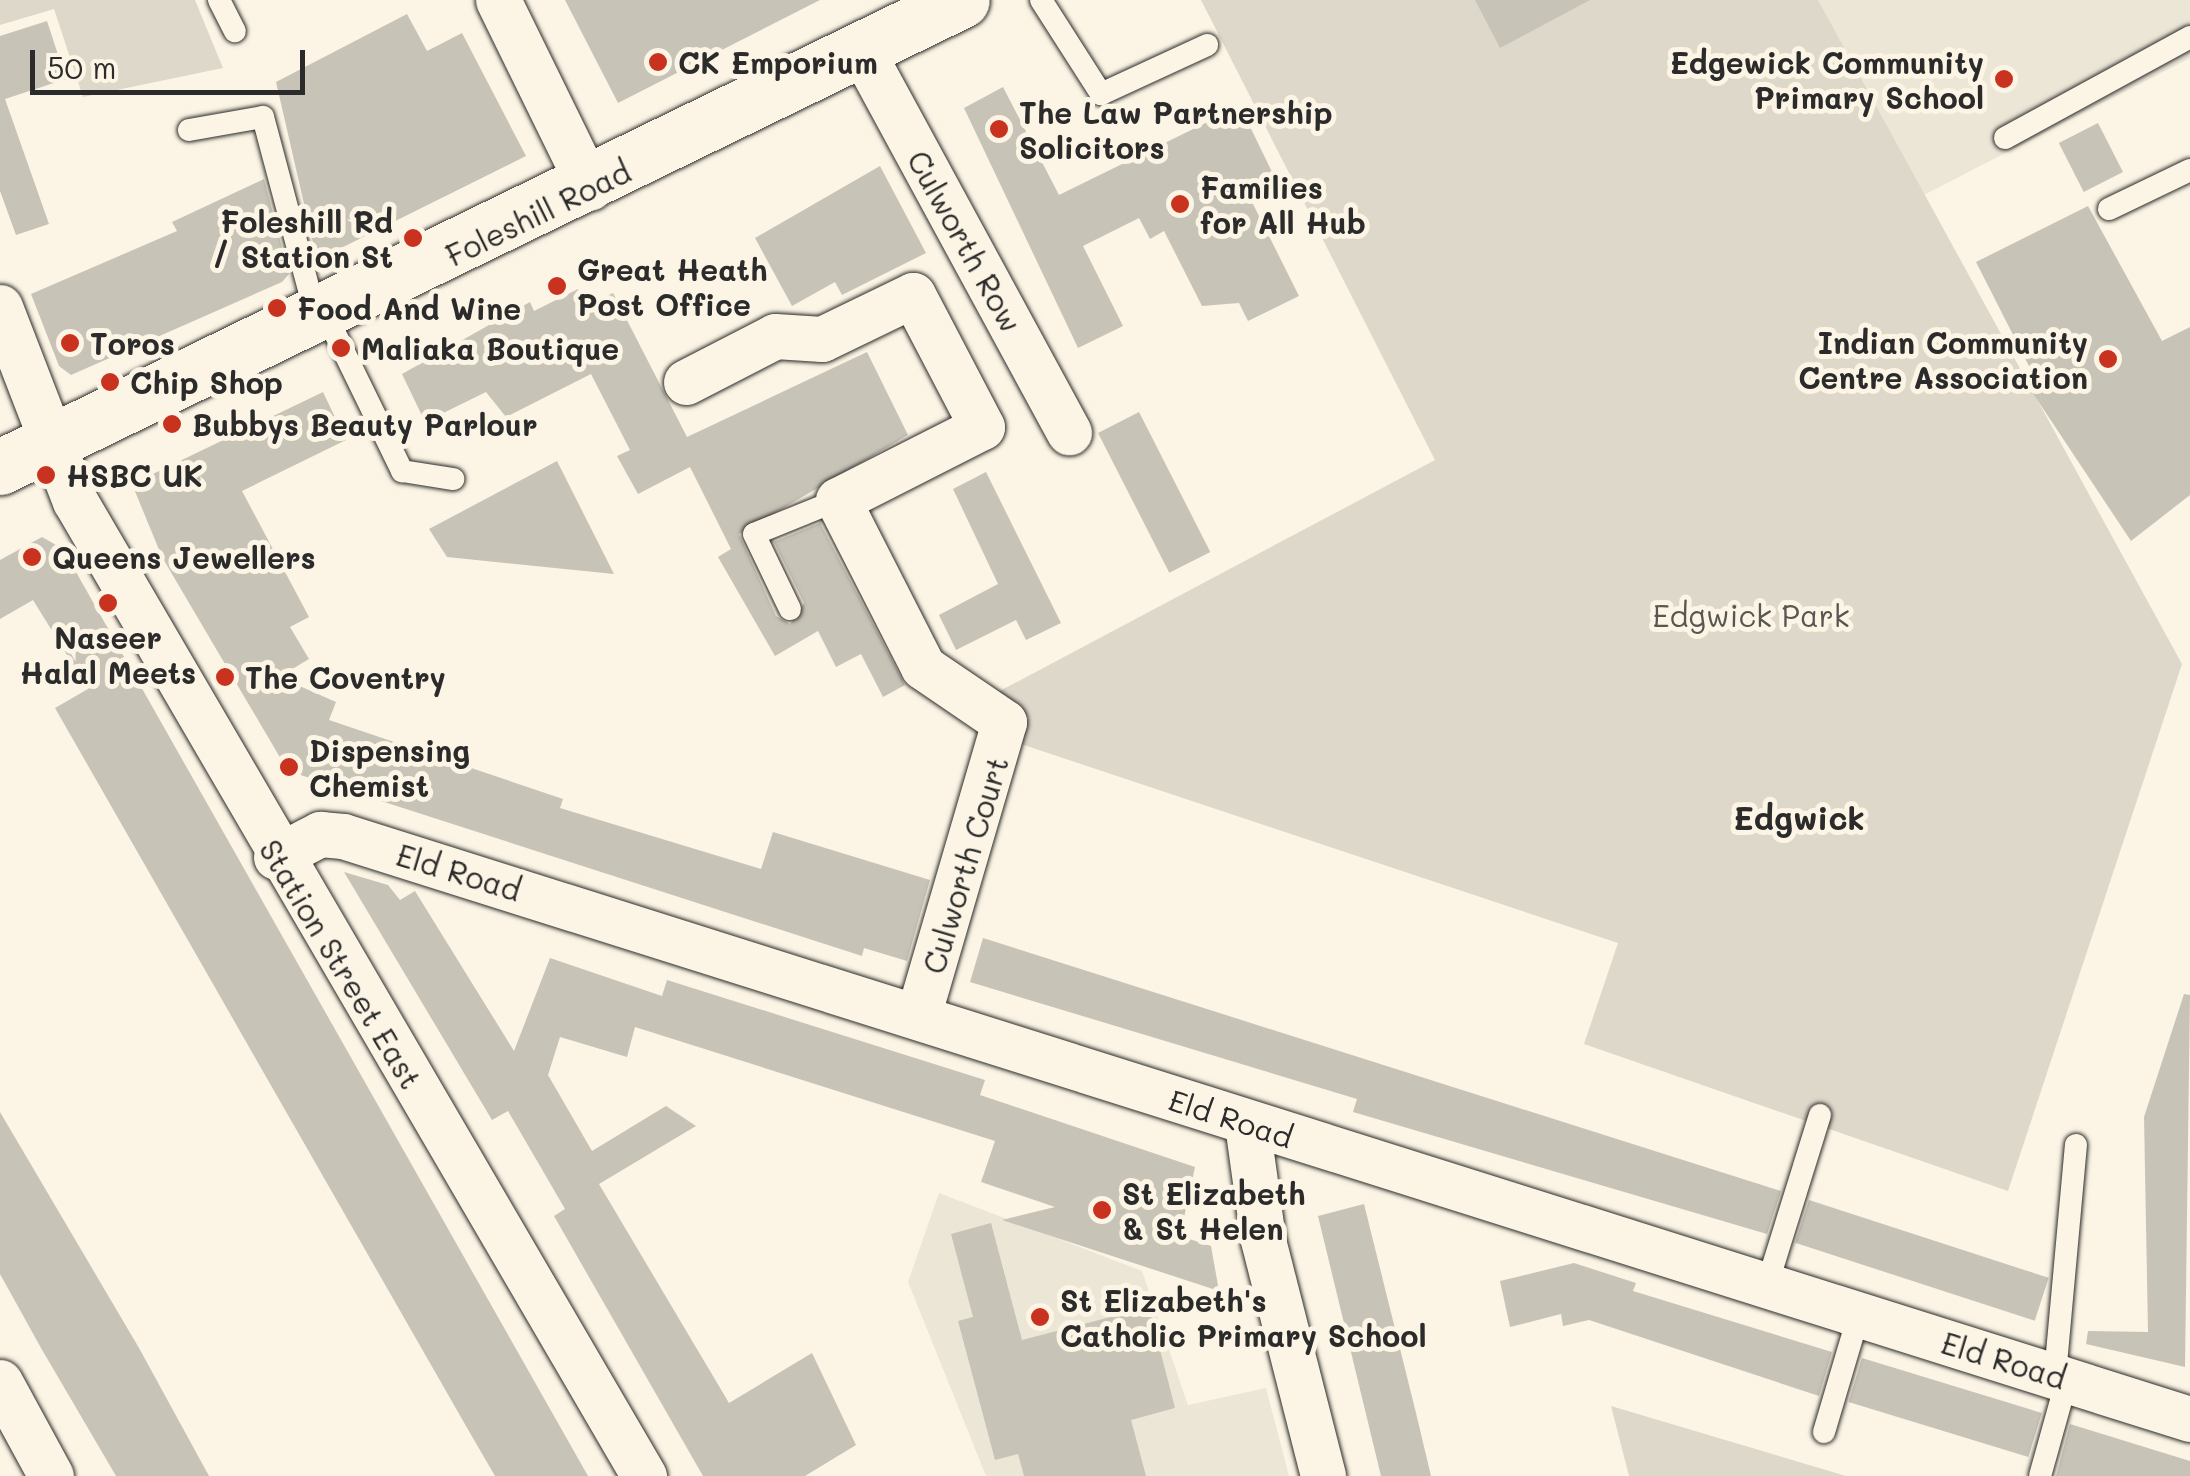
<!DOCTYPE html>
<html>
<head>
<meta charset="utf-8">
<style>
  body { margin:0 }
  #map { position:relative; width:2190px; height:1476px; overflow:hidden; background:#fcf5e5; font-family:Mali,sans-serif }
  div>[style] { position:absolute }
  .built>* { inset:0; background:#ece6d7 }
  .green>* { inset:0; background:#ded8ca }
  .building>* { inset:0; background:#c8c3b7; transform-origin:0 0 }
  .roads { filter:drop-shadow(0 0 2px #2b2b2b) drop-shadow(0 0 2px #2b2b2b) }
  .lane>* { height:22px; margin:-11px; padding:0 11px; transform-origin:11px; border-radius:11px; background:#fcf5e5 }
  .street>* { height:45px; margin:-22.5px; padding:0 22.5px; transform-origin:22.5px; border-radius:22.5px; background:#fcf5e5 }
  .secondary>* { height:55px; margin:-27.5px; padding:0 27.5px; transform-origin:27.5px; border-radius:27.5px; background:#fcf5e5 }
  .dots>* { width:28px; height:28px; translate:-50% -50%; box-sizing:border-box; border:5px solid #fcf5e5; border-radius:50% }
  span { translate:-50% -50%; white-space:nowrap; text-align:center; line-height:1.15; -webkit-text-stroke:10px #fcf5e5; paint-order:stroke }
  .poi-label { font-size:30px; color:#2b2b2b; font-weight:700 }
  .left { translate:0 -50%; text-align:left }
  .right { translate:-100% -50%; text-align:right }
  .street-label { font-size:30px; color:#2b2b2b }
  .park-label { font-size:30px; color:#585653 }
  .neighbourhood-label { font-size:32px; color:#2b2b2b; font-weight:700 }
  .scale { position:absolute; left:30px; top:50px; width:275px; height:45px; box-sizing:border-box; border:5px solid #2b2b2b; border-top:0; padding-left:12px; font-size:30px; line-height:35px; white-space:nowrap; color:#2b2b2b; -webkit-text-stroke:8px #fcf5e5; paint-order:stroke }
</style>
</head>
<body>
<div id="map">
  <div class="built">
    <div style="clip-path:polygon(1818px 0,2190px 0,2190px 58px,1920px 197px)"></div>
    <div style="clip-path:polygon(939px 1193px,1142px 1271px,1188px 1405px,1266px 1388px,1289px 1476px,986px 1476px,908px 1282px)"></div>
  </div>
  <div class="green">
    <div style="clip-path:polygon(0 0,195px 0,223px 68px,83px 97px,54px 9px,0 25px)"></div>
    <div style="clip-path:polygon(1201px 0,1818px 0,2182px 664px,2008px 1191px,1584px 1044px,1618px 943px,1021px 744px,1029px 717px,996px 693px,1435px 460px)"></div>
    <div style="clip-path:polygon(1611px 1406px,1846px 1476px,1629px 1476px)"></div>
  </div>
  <div class="building">
    <div style="clip-path:polygon(565px 0,820px 0,618px 103px)"></div>
    <div style="clip-path:polygon(1475px 0,1590px 0,1500px 48px)"></div>
    <div style="clip-path:polygon(407px 14px,427px 51px,462px 33px,526px 156px,317px 260px,276px 82px)"></div>
    <div style="clip-path:polygon(47px 21px,66px 79px,5px 99px,49px 224px,16px 235px,0 191px,0 36px)"></div>
    <div style="clip-path:polygon(1003px 87px,1059px 195px,1240px 106px,1274px 176px,1246px 190px,1299px 296px,1248px 321px,1239px 303px,1202px 306px,1164px 231px,1150px 239px,1139px 218px,1083px 246px,1123px 326px,1078px 348px,964px 108px)"></div>
    <div style="left:2098px;top:123px;width:55px;height:44px;rotate:63deg"></div>
    <div style="clip-path:polygon(880px 166px,926px 253px,842px 295px,835px 282px,792px 306px,755px 238px)"></div>
    <div style="clip-path:polygon(264px 179px,289px 274px,282px 282px,71px 375px,59px 366px,31px 294px,177px 231px,172px 222px)"></div>
    <div style="clip-path:polygon(2088px 206px,2162px 341px,2190px 327px,2190px 495px,2131px 541px,2026px 383px,2035px 378px,1976px 262px)"></div>
    <div style="clip-path:polygon(578px 289px,587px 306px,613px 293px,687px 437px,867px 352px,908px 435px,739px 534px,776px 616px,790px 624px,804px 603px,774px 542px,820px 523px,905px 685px,883px 697px,861px 654px,836px 667px,818px 631px,775px 656px,718px 557px,731px 549px,690px 467px,638px 494px,617px 456px,630px 450px,591px 374px,506px 417px,486px 392px,425px 422px,402px 374px,530px 302px,534px 311px)"></div>
    <div style="clip-path:polygon(323px 392px,346px 440px,242px 491px,309px 617px,290px 627px,309px 659px,279px 677px,336px 702px,329px 720px,563px 799px,560px 808px,761px 869px,773px 832px,930px 880px,907px 961px,864px 948px,862px 956px,288px 771px,162px 557px,132px 484px)"></div>
    <div style="left:1139px;top:412px;width:157px;height:46px;rotate:63deg"></div>
    <div style="clip-path:polygon(557px 461px,614px 574px,447px 557px,429px 529px)"></div>
    <div style="clip-path:polygon(986px 472px,1061px 623px,1026px 640px,1016px 620px,956px 650px,939px 615px,998px 584px,953px 489px)"></div>
    <div style="clip-path:polygon(42px 537px,63px 549px,588px 1476px,495px 1476px,470px 1433px,55px 708px,88px 689px,33px 600px,0 619px,0 560px)"></div>
    <div style="clip-path:polygon(344px 872px,388px 885px,400px 900px,415px 891px,514px 1051px,550px 958px,662px 996px,667px 980px,985px 1080px,980px 1095px,1195px 1167px,1180px 1236px,1211px 1246px,1219px 1291px,1002px 1220px,1055px 1207px,981px 1182px,995px 1141px,635px 1027px,627px 1057px,560px 1037px,548px 1075px,592px 1151px,666px 1106px,696px 1126px,599px 1184px,729px 1403px,812px 1353px,856px 1445px,805px 1476px,703px 1476px,554px 1216px,565px 1209px,508px 1111px,492px 1120px)"></div>
    <div style="clip-path:polygon(983px 938px,1781px 1191px,1767px 1234px,1353px 1112px,1357px 1099px,970px 982px)"></div>
    <div style="clip-path:polygon(2184px 994px,2190px 995px,2185px 1367px,2086px 1344px,2088px 1331px,2148px 1332px,2144px 1117px)"></div>
    <div style="clip-path:polygon(0 1112px,139px 1348px,209px 1476px,116px 1476px,41px 1348px,0 1274px)"></div>
    <div style="left:1809px;top:1200px;width:252px;height:45px;rotate:18deg"></div>
    <div style="clip-path:polygon(1364px 1204px,1416px 1413px,1431px 1476px,1381px 1476px,1318px 1216px)"></div>
    <div style="clip-path:polygon(991px 1223px,1022px 1340px,1149px 1307px,1175px 1408px,1131px 1420px,1146px 1476px,1024px 1476px,1018px 1454px,995px 1460px,958px 1321px,973px 1317px,951px 1234px)"></div>
    <div style="clip-path:polygon(1574px 1263px,1636px 1283px,1633px 1291px,1832px 1352px,1819px 1396px,1589px 1320px,1563px 1326px,1561px 1314px,1510px 1327px,1500px 1281px)"></div>
    <div style="left:1862px;top:1358px;width:188px;height:46px;rotate:17deg"></div>
    <div style="clip-path:polygon(2070px 1424px,2190px 1461px,2190px 1476px,2056px 1476px)"></div>
  </div>
  <div class="roads">
    <div class="lane">
      <div style="left:219px;top:0;width:35px;rotate:63deg"></div>
      <div style="left:1041px;top:0;width:112px;rotate:57.4deg"></div>
      <div style="left:1101px;top:94px;width:117px;rotate:-24.8deg"></div>
      <div style="left:189px;top:130px;width:75px;rotate:-10deg"></div>
      <div style="left:263px;top:117px;width:206px;rotate:75.1deg"></div>
      <div style="left:2005px;top:138px;width:211px;rotate:-28.6deg"></div>
      <div style="left:2109px;top:209px;width:90px;rotate:-25.7deg"></div>
      <div style="left:326px;top:315px;width:174px;rotate:64deg"></div>
      <div style="left:402px;top:471px;width:52px;rotate:8.9deg"></div>
      <div style="left:790px;top:609px;width:83px;rotate:-115.6deg"></div>
      <div style="left:754px;top:534px;width:91px;rotate:-22deg"></div>
      <div style="left:1767px;top:1285px;width:178px;rotate:-72.7deg"></div>
      <div style="left:2055px;top:1375px;width:231px;rotate:-84.8deg"></div>
      <div style="left:1824px;top:1432px;width:123px;rotate:-73.5deg"></div>
      <div style="left:2040px;top:1476px;width:101px;rotate:-74.4deg"></div>
    </div>
    <div class="street">
      <div style="left:498px;top:0;width:209px;rotate:63.9deg"></div>
      <div style="left:862px;top:51px;width:434px;rotate:61.5deg"></div>
      <div style="left:0;top:307px;width:208px;rotate:68.9deg"></div>
      <div style="left:75px;top:501px;width:1129px;rotate:59.73deg"></div>
      <div style="left:686px;top:382px;width:100px;rotate:-27.3deg"></div>
      <div style="left:775px;top:336px;width:47px;rotate:3.7deg"></div>
      <div style="left:822px;top:339px;width:101px;rotate:-25.8deg"></div>
      <div style="left:913px;top:295px;width:149px;rotate:62.4deg"></div>
      <div style="left:982px;top:427px;width:161px;rotate:153.1deg"></div>
      <div style="left:838px;top:500px;width:187px;rotate:63deg"></div>
      <div style="left:923px;top:667px;width:98px;rotate:34.2deg"></div>
      <div style="left:1004px;top:722px;width:302px;rotate:106.3deg"></div>
      <div style="left:276px;top:857px;width:50px;rotate:-27.6deg"></div>
      <div style="left:320px;top:834px;width:23px;rotate:5deg"></div>
      <div style="left:343px;top:836px;width:1937px;rotate:17.52deg"></div>
      <div style="left:1247px;top:1124px;width:117px;rotate:82.1deg"></div>
      <div style="left:1263px;top:1240px;width:244px;rotate:75.7deg"></div>
      <div style="left:0;top:1382px;width:107px;rotate:61.5deg"></div>
    </div>
    <div class="secondary">
      <div style="left:0;top:467px;width:1069px;rotate:-25.89deg"></div>
    </div>
  </div>
  <div class="dots">
    <div style="left:658px;top:62px;background:#c8321e"></div>
    <div style="left:2004px;top:79px;background:#c8321e"></div>
    <div style="left:999px;top:129px;background:#c8321e"></div>
    <div style="left:1180px;top:204px;background:#c8321e"></div>
    <div style="left:413px;top:238px;background:#c8321e"></div>
    <div style="left:557px;top:286px;background:#c8321e"></div>
    <div style="left:277px;top:308px;background:#c8321e"></div>
    <div style="left:70px;top:343px;background:#c8321e"></div>
    <div style="left:341px;top:348px;background:#c8321e"></div>
    <div style="left:2108px;top:359px;background:#c8321e"></div>
    <div style="left:110px;top:382px;background:#c8321e"></div>
    <div style="left:172px;top:424px;background:#c8321e"></div>
    <div style="left:46px;top:475px;background:#c8321e"></div>
    <div style="left:32px;top:557px;background:#c8321e"></div>
    <div style="left:108px;top:603px;background:#c8321e"></div>
    <div style="left:225px;top:677px;background:#c8321e"></div>
    <div style="left:289px;top:767px;background:#c8321e"></div>
    <div style="left:1102px;top:1210px;background:#c8321e"></div>
    <div style="left:1040px;top:1317px;background:#c8321e"></div>
  </div>
  <div class="poi-label">
    <span class="left" style="left:678px;top:62px">CK Emporium</span>
    <span class="right" style="left:1984px;top:79px">Edgewick Community<br>Primary School</span>
    <span class="left" style="left:1019px;top:129px">The Law Partnership<br>Solicitors</span>
    <span class="left" style="left:1200px;top:204px">Families<br>for All Hub</span>
    <span class="right" style="left:393px;top:238px">Foleshill Rd<br>/ Station St</span>
    <span class="left" style="left:577px;top:286px">Great Heath<br>Post Office</span>
    <span class="left" style="left:297px;top:308px">Food And Wine</span>
    <span class="right" style="left:2088px;top:359px">Indian Community<br>Centre Association</span>
    <span class="left" style="left:90px;top:343px">Toros</span>
    <span class="left" style="left:361px;top:348px">Maliaka Boutique</span>
    <span class="left" style="left:130px;top:382px">Chip Shop</span>
    <span class="left" style="left:192px;top:424px">Bubbys Beauty Parlour</span>
    <span class="left" style="left:66px;top:475px">HSBC UK</span>
    <span class="left" style="left:52px;top:557px">Queens Jewellers</span>
    <span style="left:108px;top:654px">Naseer<br>Halal Meets</span>
    <span class="left" style="left:245px;top:677px">The Coventry</span>
    <span class="left" style="left:309px;top:767px">Dispensing<br>Chemist</span>
    <span class="left" style="left:1122px;top:1210px">St Elizabeth<br>&amp; St Helen</span>
    <span class="left" style="left:1060px;top:1317px">St Elizabeth's<br>Catholic Primary School</span>
  </div>
  <div class="street-label">
    <span style="left:538px;top:213px;rotate:-26deg">Foleshill Road</span>
    <span style="left:965px;top:241px;rotate:61deg">Culworth Row</span>
    <span style="left:965px;top:865px;rotate:-73deg">Culworth Court</span>
    <span style="left:459px;top:872px;rotate:17deg">Eld Road</span>
    <span style="left:341px;top:964px;rotate:59deg">Station Street East</span>
    <span style="left:1231px;top:1118px;rotate:18deg">Eld Road</span>
    <span style="left:2004px;top:1360px;rotate:17deg">Eld Road</span>
  </div>
  <div class="park-label">
    <span style="left:1751px;top:615px">Edgwick Park</span>
  </div>
  <div class="neighbourhood-label">
    <span style="left:1799px;top:817px">Edgwick</span>
  </div>
  <div class="scale">50 m</div>
</div>
</body>
</html>
